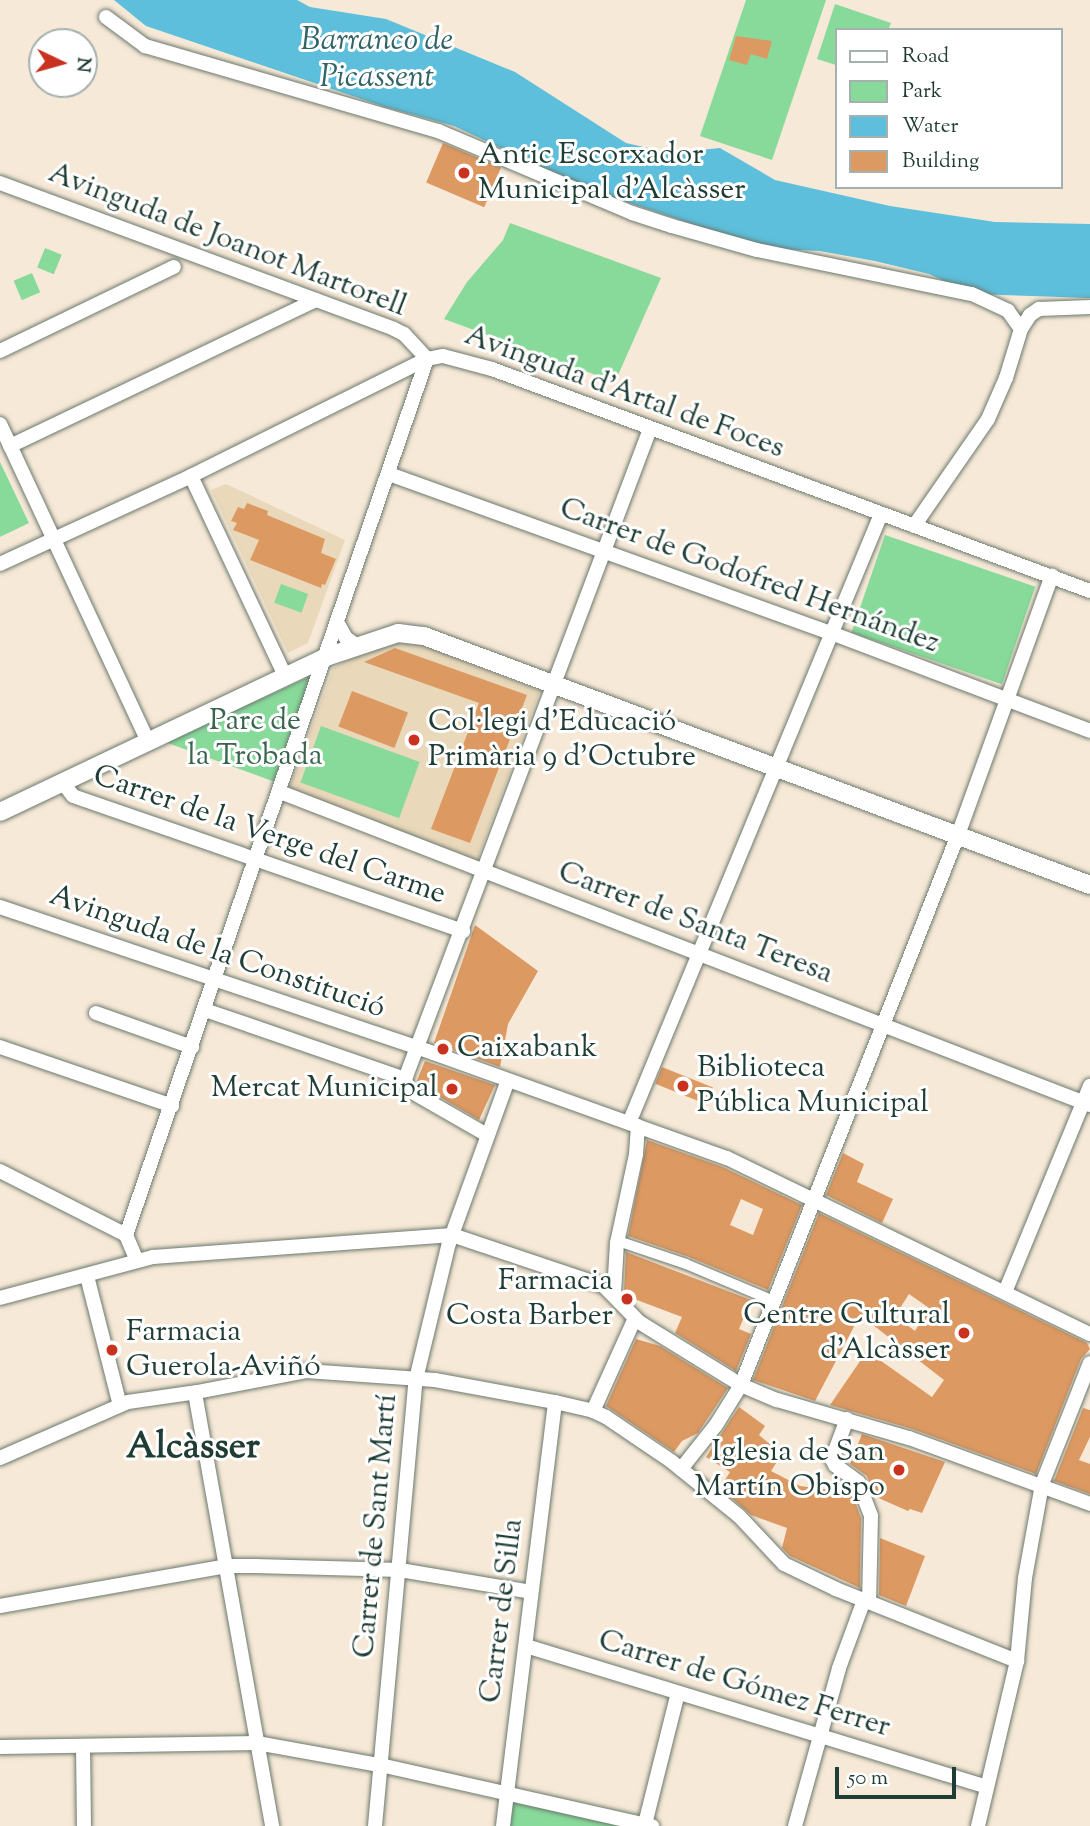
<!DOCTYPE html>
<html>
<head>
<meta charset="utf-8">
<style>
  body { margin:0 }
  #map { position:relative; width:1090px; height:1826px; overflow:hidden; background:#f7e9d7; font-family:"Sorts Mill Goudy",serif }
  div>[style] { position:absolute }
  .built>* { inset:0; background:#ead8ba }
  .green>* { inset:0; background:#88da9b; transform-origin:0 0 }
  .water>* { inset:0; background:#5dbfdb }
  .building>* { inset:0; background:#dd9962; transform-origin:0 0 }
  .roads { filter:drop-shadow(0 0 2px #6b796d) drop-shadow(0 0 2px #6b796d) }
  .pedestrian>* { height:10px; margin:-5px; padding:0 5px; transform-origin:5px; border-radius:5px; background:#fff }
  .minor>* { height:14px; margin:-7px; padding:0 7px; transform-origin:7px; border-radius:7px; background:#fff }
  .tertiary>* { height:18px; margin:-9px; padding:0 9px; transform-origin:9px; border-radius:9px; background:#fff }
  .dots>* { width:19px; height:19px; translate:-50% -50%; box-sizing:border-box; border:4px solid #fff; border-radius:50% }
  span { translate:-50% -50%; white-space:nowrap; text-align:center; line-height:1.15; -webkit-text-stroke:6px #fff; paint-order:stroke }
  .poi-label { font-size:30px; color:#1f3d34 }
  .left { translate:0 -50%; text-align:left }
  .right { translate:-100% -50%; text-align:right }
  .street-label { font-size:30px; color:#1f3d34 }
  .park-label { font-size:30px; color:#39644e }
  .water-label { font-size:32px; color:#326466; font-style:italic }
  .district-label { font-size:37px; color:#1f3d34; font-weight:700 }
  .legend { position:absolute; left:835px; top:28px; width:228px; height:161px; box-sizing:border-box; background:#fff; border:2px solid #a5b1ae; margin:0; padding:9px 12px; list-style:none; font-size:21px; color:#1f3d34 }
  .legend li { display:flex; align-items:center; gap:14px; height:35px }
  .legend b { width:35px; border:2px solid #a5b1ae }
  .north { position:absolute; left:28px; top:28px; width:70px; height:70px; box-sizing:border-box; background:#fff; border:2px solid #a5b1ae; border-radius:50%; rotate:95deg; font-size:19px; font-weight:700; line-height:28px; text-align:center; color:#1f3d34 }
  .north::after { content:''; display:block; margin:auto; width:24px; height:32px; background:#c8321e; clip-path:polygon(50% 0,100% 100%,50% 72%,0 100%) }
  .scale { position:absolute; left:835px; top:1767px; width:121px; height:32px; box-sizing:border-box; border:4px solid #1f3d34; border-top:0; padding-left:9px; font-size:21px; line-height:24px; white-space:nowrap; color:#1f3d34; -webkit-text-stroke:5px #fff; paint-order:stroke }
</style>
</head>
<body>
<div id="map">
  <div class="built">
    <div style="clip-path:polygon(226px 484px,345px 540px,308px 643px,288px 653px,211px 490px)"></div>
    <div style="clip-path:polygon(398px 642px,416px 643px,540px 691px,477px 860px,289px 789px,333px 668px,374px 647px)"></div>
  </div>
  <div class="green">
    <div style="clip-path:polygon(746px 0,826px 0,772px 160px,700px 136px)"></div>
    <div style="clip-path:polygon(835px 4px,891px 23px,888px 30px,836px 30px,836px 65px,817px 59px)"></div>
    <div style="clip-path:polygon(510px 223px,661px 278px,615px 382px,444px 319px,467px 282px,503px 240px)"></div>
    <div style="left:45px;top:248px;width:18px;height:21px;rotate:22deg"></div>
    <div style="left:32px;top:273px;width:21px;height:20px;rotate:67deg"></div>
    <div style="clip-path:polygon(0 462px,29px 523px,0 537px)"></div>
    <div style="left:885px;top:535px;width:159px;height:103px;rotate:19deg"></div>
    <div style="left:281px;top:584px;width:29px;height:20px;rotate:20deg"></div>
    <div style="clip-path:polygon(311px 676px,275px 782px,165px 742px)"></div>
    <div style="left:321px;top:726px;width:105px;height:60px;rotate:20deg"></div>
    <div style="clip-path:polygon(513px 1798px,625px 1826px,510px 1826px)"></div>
  </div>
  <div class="water">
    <div style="clip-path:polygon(114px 0,297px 0,310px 7px,386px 19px,515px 72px,626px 143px,670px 153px,720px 148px,775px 180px,890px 206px,995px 222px,1090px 224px,1090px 298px,972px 294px,929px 274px,875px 261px,820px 251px,777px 249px,716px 232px,588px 189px,454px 126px,385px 107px,146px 26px)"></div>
  </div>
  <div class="building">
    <div style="clip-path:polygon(736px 36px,772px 41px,767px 59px,751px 54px,747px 65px,729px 60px)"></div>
    <div style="left:443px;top:143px;width:63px;height:43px;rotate:23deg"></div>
    <div style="clip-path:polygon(247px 503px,268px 511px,267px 515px,325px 539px,321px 553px,336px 559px,325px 585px,322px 584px,321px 588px,250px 560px,259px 540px,233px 530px,237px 523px,231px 521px,238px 507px,244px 509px)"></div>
    <div style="clip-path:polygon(395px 648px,527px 695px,470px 843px,431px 829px,479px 703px,364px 662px)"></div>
    <div style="left:352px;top:691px;width:60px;height:38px;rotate:21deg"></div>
    <div style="clip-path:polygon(475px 925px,538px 971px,508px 1024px,500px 1067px,434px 1043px)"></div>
    <div style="clip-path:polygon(425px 1061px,495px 1085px,479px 1120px,416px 1083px)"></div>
    <div style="left:662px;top:1067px;width:55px;height:18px;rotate:22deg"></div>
    <div style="clip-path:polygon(evenodd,647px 1140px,723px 1167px,802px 1205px,768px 1290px,689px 1257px,628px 1236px,647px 1140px,741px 1199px,763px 1209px,753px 1235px,730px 1225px,741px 1199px)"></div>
    <div style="clip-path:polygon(843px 1153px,864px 1164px,857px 1182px,893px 1199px,882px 1223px,826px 1195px)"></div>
    <div style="clip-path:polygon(evenodd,819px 1213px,1087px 1343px,1090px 1349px,1081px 1359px,1036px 1474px,912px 1429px,830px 1405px,867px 1351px,932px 1397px,944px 1380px,860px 1315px,815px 1401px,753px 1380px,819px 1213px,909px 1294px,929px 1308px,915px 1331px,895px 1316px,909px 1294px)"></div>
    <div style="clip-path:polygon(626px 1252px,751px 1300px,739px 1329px,751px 1334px,736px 1371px,675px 1333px,682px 1317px,629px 1297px,624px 1292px)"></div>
    <div style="clip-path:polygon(636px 1339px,660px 1346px,728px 1388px,698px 1433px,682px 1441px,674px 1452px,606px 1406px)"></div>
    <div style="clip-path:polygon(739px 1407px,765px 1426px,759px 1435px,782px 1454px,771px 1471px,800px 1486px,831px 1490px,845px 1485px,850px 1488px,861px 1518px,860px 1588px,790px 1556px,782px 1548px,787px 1528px,751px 1515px,720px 1488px,730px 1472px,706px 1457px)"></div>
    <div style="clip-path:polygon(1083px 1408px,1090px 1410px,1090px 1437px,1079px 1460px,1090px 1464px,1090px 1494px,1054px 1481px)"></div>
    <div style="clip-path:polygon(862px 1434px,945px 1462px,922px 1513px,910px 1509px,908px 1511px,874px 1496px,867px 1476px,850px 1464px)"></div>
    <div style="clip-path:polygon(880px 1538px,925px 1556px,906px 1606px,879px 1595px)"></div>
  </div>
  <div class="roads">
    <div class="pedestrian">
      <div style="left:618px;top:1241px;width:72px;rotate:18.7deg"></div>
      <div style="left:686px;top:1264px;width:95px;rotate:22.8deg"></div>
    </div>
    <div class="minor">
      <div style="left:106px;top:17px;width:49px;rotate:36.6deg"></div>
      <div style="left:145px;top:46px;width:305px;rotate:16.2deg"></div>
      <div style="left:438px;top:131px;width:211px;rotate:22.9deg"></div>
      <div style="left:632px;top:213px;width:42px;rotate:18deg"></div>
      <div style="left:672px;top:226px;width:88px;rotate:15.8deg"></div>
      <div style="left:757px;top:250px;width:219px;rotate:11.6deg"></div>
      <div style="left:972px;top:294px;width:40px;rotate:25deg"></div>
      <div style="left:1008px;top:311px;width:22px;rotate:54deg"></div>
      <div style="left:0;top:183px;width:420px;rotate:20.3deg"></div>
      <div style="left:394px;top:329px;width:11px;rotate:27deg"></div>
      <div style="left:404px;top:334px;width:34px;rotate:47deg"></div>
      <div style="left:0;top:351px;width:193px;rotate:-25.8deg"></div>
      <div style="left:0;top:424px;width:350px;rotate:65deg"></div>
      <div style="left:10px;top:446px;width:339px;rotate:-25.5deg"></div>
      <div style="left:389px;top:474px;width:470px;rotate:19.8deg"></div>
      <div style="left:831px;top:633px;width:277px;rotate:20.7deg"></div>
      <div style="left:191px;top:476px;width:221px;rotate:64.8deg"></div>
      <div style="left:914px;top:526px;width:130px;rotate:-55.3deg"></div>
      <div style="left:988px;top:419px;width:45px;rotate:-66.3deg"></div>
      <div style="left:1006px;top:378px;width:51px;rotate:-73deg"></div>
      <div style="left:1021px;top:329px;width:17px;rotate:-57deg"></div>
      <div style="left:1030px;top:315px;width:11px;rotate:-34deg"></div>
      <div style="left:1039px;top:309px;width:51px;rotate:-2.2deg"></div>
      <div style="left:0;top:564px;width:210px;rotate:-24.7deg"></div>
      <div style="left:191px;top:476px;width:263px;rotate:-26.4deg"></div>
      <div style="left:427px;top:359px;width:16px;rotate:-11deg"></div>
      <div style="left:443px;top:356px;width:51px;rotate:14.9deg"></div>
      <div style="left:492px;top:369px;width:638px;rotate:20.37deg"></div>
      <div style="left:337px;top:622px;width:18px;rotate:61deg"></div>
      <div style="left:346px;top:638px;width:14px;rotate:36deg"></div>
      <div style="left:63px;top:783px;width:16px;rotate:52deg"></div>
      <div style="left:73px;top:796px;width:413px;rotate:19.1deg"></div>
      <div style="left:280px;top:792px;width:868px;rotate:21.13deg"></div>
      <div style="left:0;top:907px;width:457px;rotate:18.6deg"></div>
      <div style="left:433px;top:1053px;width:312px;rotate:19.7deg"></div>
      <div style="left:727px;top:1158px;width:403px;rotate:25.9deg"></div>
      <div style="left:205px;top:1010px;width:212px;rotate:19deg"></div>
      <div style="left:96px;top:1013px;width:102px;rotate:19.5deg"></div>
      <div style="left:0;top:1047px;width:182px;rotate:18.9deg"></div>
      <div style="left:629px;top:1123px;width:659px;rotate:-67.52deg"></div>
      <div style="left:487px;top:1135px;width:92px;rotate:-150.1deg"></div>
      <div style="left:407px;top:1089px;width:10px;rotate:-101deg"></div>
      <div style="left:405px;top:1079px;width:695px;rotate:-69.35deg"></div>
      <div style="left:0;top:1171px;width:141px;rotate:26.9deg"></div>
      <div style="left:126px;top:1235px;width:28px;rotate:67deg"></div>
      <div style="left:126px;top:1235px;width:926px;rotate:-71.04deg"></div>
      <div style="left:87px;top:1276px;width:133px;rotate:75.7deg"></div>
      <div style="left:1005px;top:1292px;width:223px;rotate:-67.6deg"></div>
      <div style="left:614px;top:1293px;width:50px;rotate:-86.6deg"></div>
      <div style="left:617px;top:1243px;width:91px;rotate:-77.9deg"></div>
      <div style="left:636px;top:1154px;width:28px;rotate:-86deg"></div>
      <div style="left:0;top:1298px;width:158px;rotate:-15deg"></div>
      <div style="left:153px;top:1257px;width:300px;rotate:-4.2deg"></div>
      <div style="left:452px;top:1235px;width:160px;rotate:18.5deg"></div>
      <div style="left:604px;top:1286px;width:50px;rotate:45.8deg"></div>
      <div style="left:639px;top:1322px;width:120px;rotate:31.7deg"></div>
      <div style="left:741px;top:1385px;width:39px;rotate:23deg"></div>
      <div style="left:777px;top:1400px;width:137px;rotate:16.1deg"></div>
      <div style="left:909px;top:1438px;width:193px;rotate:20deg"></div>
      <div style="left:195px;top:1393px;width:440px;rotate:79.9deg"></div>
      <div style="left:593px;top:1411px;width:102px;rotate:-65.7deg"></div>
      <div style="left:847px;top:1419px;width:43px;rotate:110.6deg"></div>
      <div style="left:832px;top:1459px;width:7px;rotate:63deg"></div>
      <div style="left:835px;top:1465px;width:29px;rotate:36deg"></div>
      <div style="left:858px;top:1482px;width:36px;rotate:69deg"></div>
      <div style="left:871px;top:1516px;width:86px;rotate:91.3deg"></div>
      <div style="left:0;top:1458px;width:140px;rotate:-23.6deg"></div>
      <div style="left:128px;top:1402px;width:70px;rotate:-8.2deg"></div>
      <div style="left:197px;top:1392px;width:111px;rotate:-10.9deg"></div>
      <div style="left:306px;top:1371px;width:129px;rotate:4deg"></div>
      <div style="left:435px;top:1380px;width:122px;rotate:10.4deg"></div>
      <div style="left:555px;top:1402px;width:39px;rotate:13deg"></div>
      <div style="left:593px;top:1411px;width:14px;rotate:25deg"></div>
      <div style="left:606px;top:1417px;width:78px;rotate:34.1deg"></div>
      <div style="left:671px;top:1461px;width:87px;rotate:39deg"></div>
      <div style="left:739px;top:1516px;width:66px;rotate:46.8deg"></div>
      <div style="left:784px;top:1564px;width:58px;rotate:25.7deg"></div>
      <div style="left:836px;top:1589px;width:195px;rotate:21.7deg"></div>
      <div style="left:681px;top:1469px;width:56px;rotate:-51.5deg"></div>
      <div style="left:716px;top:1425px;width:47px;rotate:-58deg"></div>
      <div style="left:741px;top:1385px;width:591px;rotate:-68.47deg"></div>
      <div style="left:958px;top:835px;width:276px;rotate:-70.1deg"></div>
      <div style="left:0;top:1606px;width:230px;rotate:-10deg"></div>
      <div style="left:227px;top:1566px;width:28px"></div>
      <div style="left:255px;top:1566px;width:145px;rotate:1.6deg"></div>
      <div style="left:400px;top:1570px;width:133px;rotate:9.5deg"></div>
      <div style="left:526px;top:1646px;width:482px;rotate:17deg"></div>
      <div style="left:83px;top:1746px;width:80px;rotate:89.3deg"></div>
      <div style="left:0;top:1747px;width:257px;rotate:-0.9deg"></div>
      <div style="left:257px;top:1743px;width:130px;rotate:10.2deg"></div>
      <div style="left:385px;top:1766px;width:274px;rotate:12.7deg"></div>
      <div style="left:645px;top:1824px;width:135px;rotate:-75.9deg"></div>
      <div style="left:375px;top:1826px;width:449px;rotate:-84.8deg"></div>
      <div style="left:416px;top:1379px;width:140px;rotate:-76.4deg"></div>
      <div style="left:449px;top:1243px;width:173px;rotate:-70.1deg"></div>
      <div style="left:503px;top:1826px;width:427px;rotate:-83deg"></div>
      <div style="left:795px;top:1826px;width:164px;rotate:-74.4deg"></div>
      <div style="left:839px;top:1668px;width:72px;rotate:-69.8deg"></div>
      <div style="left:978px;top:1826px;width:170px;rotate:-76.7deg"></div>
      <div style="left:1017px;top:1661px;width:83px;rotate:-84.5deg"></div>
      <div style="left:1025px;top:1578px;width:96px;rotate:-79.7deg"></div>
      <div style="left:1042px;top:1484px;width:130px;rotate:-68.4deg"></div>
    </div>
    <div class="tertiary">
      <div style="left:0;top:812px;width:361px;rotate:-25.4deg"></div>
      <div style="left:326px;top:657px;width:76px;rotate:-18.4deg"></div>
      <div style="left:398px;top:633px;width:26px;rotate:7deg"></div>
      <div style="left:424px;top:636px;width:711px;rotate:20.5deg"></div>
    </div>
  </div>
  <div class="dots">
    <div style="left:464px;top:173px;background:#c8321e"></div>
    <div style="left:414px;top:740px;background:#c8321e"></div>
    <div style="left:443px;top:1049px;background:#c8321e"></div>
    <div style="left:683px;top:1086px;background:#c8321e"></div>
    <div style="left:452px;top:1089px;background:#c8321e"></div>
    <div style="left:627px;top:1299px;background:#c8321e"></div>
    <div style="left:964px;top:1333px;background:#c8321e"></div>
    <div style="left:112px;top:1350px;background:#c8321e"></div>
    <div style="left:899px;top:1470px;background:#c8321e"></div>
  </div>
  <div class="poi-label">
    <span class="left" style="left:478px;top:173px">Antic Escorxador<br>Municipal d'Alcàsser</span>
    <span class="left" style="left:428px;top:740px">Col·legi d'Educació<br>Primària 9 d'Octubre</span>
    <span class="left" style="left:457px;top:1049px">Caixabank</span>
    <span class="left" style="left:697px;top:1086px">Biblioteca<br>Pública Municipal</span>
    <span class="right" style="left:438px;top:1089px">Mercat Municipal</span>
    <span class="right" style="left:613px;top:1299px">Farmacia<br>Costa Barber</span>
    <span class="right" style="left:950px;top:1333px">Centre Cultural<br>d'Alcàsser</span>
    <span class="left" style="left:126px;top:1350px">Farmacia<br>Guerola-Aviñó</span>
    <span class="right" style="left:885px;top:1470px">Iglesia de San<br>Martín Obispo</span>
  </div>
  <div class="street-label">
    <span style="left:227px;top:241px;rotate:21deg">Avinguda de Joanot Martorell</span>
    <span style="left:624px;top:393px;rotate:20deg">Avinguda d'Artal de Foces</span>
    <span style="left:749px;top:577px;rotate:20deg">Carrer de Godofred Hernández</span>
    <span style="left:269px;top:836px;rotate:19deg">Carrer de la Verge del Carme</span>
    <span style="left:695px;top:924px;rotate:21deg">Carrer de Santa Teresa</span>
    <span style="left:217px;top:953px;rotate:19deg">Avinguda de la Constitució</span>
    <span style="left:377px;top:1526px;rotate:-85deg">Carrer de Sant Martí</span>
    <span style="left:503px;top:1611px;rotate:-83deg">Carrer de Silla</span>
    <span style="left:744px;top:1685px;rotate:17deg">Carrer de Gómez Ferrer</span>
  </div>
  <div class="park-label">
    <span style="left:255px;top:739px">Parc de<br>la Trobada</span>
  </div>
  <div class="water-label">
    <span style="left:377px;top:60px">Barranco de<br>Picassent</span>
  </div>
  <div class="district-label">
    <span style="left:193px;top:1448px">Alcàsser</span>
  </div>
  <ul class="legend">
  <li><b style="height:9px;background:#fff"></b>Road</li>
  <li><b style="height:19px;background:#88da9b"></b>Park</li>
  <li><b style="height:19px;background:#5dbfdb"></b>Water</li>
  <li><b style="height:19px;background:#dd9962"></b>Building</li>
  </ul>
  <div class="north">N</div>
  <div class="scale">50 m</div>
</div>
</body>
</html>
